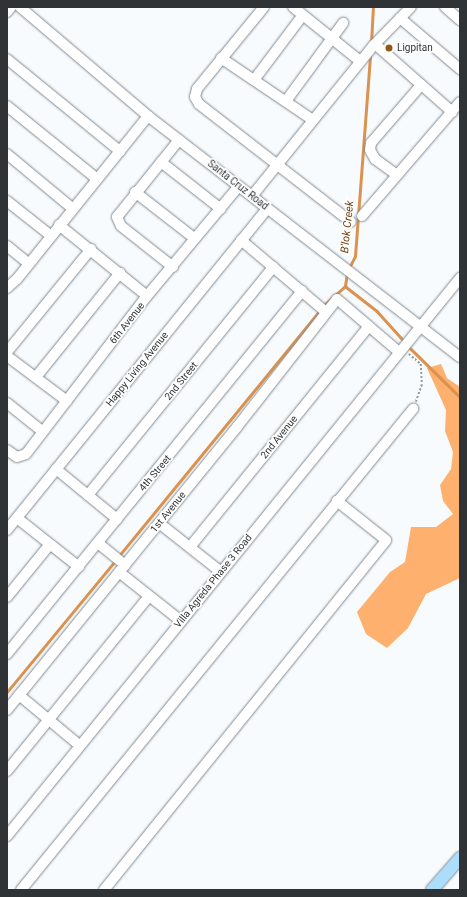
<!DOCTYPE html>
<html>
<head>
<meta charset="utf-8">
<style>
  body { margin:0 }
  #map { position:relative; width:467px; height:897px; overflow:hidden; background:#f7fbfe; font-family:Roboto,sans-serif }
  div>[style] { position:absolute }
  .forest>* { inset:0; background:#feb16e }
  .stream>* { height:2.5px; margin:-1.25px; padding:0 1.25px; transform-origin:1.25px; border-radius:1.25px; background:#dc924f }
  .path>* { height:1.5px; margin-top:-0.75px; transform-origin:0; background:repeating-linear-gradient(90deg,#989c9e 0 2px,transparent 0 4px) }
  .roads { filter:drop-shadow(0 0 1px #818a90) drop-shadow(0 0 1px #818a90) }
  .minor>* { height:10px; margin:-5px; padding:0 5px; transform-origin:5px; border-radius:5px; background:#fff }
  .major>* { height:12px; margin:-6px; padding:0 6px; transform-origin:6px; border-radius:6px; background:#acddfa }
  .dots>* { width:11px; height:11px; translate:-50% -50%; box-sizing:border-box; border:2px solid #fff; border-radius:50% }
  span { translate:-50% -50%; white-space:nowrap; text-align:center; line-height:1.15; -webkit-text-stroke:3.5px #fff; paint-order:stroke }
  .poi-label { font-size:10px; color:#2f3335 }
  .left { translate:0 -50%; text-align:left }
  .street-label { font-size:10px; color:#2f3335 }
  .water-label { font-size:11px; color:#71400c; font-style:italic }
  .frame { position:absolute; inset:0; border:8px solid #2f3335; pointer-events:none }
</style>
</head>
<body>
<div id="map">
  <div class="forest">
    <div style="clip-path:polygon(441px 364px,447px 378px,460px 387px,460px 578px,426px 594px,408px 628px,387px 648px,366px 634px,357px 612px,390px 572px,405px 562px,411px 527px,436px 527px,453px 514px,443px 501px,440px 485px,451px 469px,453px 452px,445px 431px,446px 410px,427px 368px)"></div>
  </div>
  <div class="stream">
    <div style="left:371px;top:44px;width:37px;rotate:-87deg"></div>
    <div style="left:349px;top:268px;width:13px;rotate:-63deg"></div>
    <div style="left:355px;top:256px;width:202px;rotate:-85.7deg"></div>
    <div style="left:345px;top:286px;width:13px;rotate:-81deg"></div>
    <div style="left:345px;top:286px;width:41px;rotate:38deg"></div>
    <div style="left:377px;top:311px;width:42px;rotate:47.9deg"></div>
    <div style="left:323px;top:306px;width:30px;rotate:-42deg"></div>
    <div style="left:408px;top:346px;width:73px;rotate:44.4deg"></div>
    <div style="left:118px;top:557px;width:319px;rotate:-50.7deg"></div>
    <div style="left:7px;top:692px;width:170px;rotate:-50.5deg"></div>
  </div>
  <div class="path">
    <div style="left:409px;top:354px;width:16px;rotate:40deg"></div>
    <div style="left:421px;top:364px;width:21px;rotate:87deg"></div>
    <div style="left:422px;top:385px;width:18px;rotate:109deg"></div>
  </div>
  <div class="roads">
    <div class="minor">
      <div style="left:20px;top:7px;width:168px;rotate:40.4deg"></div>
      <div style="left:148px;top:116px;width:394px;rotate:37.7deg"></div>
      <div style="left:264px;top:7px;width:106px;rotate:129.3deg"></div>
      <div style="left:197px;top:89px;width:8px;rotate:104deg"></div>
      <div style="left:195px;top:97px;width:8px;rotate:60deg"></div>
      <div style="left:199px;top:104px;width:192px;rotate:37.8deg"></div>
      <div style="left:293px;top:7px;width:86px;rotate:38.9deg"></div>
      <div style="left:445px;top:7px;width:20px;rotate:41deg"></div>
      <div style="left:7px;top:12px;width:6px;rotate:-51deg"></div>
      <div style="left:400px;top:18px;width:79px;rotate:40.4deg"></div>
      <div style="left:375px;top:44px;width:103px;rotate:41.4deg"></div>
      <div style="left:221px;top:58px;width:111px;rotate:34deg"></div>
      <div style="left:7px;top:59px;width:146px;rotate:39.2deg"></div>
      <div style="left:254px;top:80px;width:81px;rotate:-53deg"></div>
      <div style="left:286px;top:101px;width:97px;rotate:-53.8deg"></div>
      <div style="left:7px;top:106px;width:116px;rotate:39deg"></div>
      <div style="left:7px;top:154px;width:85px;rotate:39.7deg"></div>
      <div style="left:161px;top:162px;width:76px;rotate:38.1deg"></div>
      <div style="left:397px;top:175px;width:27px;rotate:-144deg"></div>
      <div style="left:375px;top:159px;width:10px;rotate:-119deg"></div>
      <div style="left:370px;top:150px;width:7px;rotate:-82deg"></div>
      <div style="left:371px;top:143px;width:77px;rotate:-49.2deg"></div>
      <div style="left:135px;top:192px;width:75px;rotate:37.9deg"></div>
      <div style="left:252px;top:196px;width:193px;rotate:-51.1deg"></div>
      <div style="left:373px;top:46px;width:54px;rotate:-45.7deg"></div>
      <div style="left:7px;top:201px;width:55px;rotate:38.3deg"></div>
      <div style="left:362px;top:216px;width:150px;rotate:-49.3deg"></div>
      <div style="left:59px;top:225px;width:113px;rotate:38.9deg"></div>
      <div style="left:241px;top:240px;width:111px;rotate:40.3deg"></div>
      <div style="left:7px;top:246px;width:28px;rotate:39deg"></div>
      <div style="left:173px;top:267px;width:66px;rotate:-141.7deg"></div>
      <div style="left:121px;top:226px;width:10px;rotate:-114deg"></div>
      <div style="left:117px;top:217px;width:99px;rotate:-51.2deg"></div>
      <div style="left:7px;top:288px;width:13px;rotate:-42deg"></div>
      <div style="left:17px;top:279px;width:209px;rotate:-51.2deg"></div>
      <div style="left:7px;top:352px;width:133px;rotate:-50.8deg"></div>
      <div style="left:7px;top:356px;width:75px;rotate:36.9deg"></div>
      <div style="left:36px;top:377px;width:134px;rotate:-51.1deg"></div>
      <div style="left:7px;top:403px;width:45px;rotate:38.7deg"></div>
      <div style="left:7px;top:450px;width:12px;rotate:35deg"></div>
      <div style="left:17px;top:457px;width:9px;rotate:-18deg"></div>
      <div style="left:26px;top:454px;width:199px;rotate:-52.6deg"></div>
      <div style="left:147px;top:296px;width:143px;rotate:-50.1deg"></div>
      <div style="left:56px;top:469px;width:79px;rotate:39.3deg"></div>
      <div style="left:88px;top:495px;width:294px;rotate:-50.9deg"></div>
      <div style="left:17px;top:518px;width:79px;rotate:38.3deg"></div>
      <div style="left:159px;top:523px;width:79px;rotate:38.3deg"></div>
      <div style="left:7px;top:530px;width:414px;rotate:-51deg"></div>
      <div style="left:98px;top:543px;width:35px;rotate:39deg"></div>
      <div style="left:190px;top:547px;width:284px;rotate:-51deg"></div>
      <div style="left:119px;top:572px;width:79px;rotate:38.3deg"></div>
      <div style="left:7px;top:597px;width:68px;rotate:-50.9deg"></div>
      <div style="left:7px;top:654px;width:468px;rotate:-50.9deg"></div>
      <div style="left:19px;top:695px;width:78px;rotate:39.8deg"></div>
      <div style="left:7px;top:710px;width:365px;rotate:-50.9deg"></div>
      <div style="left:237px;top:427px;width:162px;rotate:-52deg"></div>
      <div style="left:337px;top:299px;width:82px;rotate:40.5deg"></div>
      <div style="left:7px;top:771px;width:225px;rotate:-50.9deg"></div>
      <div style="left:7px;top:836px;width:719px;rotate:-50.93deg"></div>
      <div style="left:21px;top:890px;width:621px;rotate:-50.82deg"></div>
      <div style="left:104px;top:890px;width:449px;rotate:-51.1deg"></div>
      <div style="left:386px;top:540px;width:63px;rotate:-141.5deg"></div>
    </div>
    <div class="major">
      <div style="left:432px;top:890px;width:43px;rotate:-48.8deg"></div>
    </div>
  </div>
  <div class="dots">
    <div style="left:389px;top:48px;background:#925617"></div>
  </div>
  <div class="poi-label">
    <span class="left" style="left:397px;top:48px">Ligpitan</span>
  </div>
  <div class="street-label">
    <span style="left:238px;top:185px;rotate:38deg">Santa Cruz Road</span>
    <span style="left:127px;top:323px;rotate:-52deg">6th Avenue</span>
    <span style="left:137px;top:369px;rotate:-51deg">Happy Living Avenue</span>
    <span style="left:181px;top:381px;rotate:-51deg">2nd Street</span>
    <span style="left:279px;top:437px;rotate:-51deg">2nd Avenue</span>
    <span style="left:155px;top:473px;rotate:-50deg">4th Street</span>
    <span style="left:168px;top:512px;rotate:-51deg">1st Avenue</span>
    <span style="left:213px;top:581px;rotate:-51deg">Villa Agreda Phase 3 Road</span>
  </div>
  <div class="water-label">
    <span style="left:348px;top:227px;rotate:-84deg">B'lok Creek</span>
  </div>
  <div class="frame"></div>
</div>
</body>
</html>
